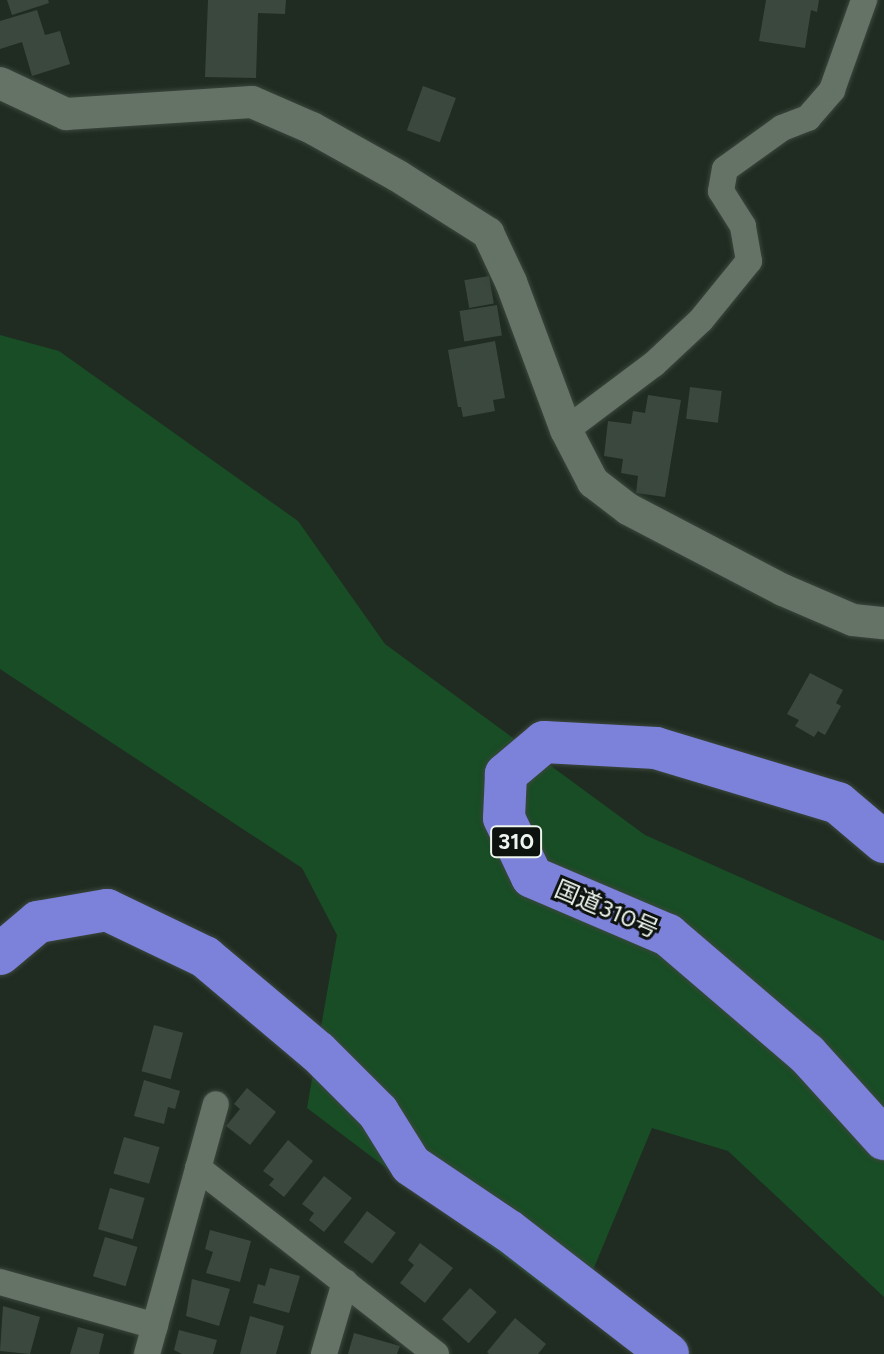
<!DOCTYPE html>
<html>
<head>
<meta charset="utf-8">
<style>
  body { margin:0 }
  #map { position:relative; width:884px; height:1354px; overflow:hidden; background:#202c21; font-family:Figtree,"Noto Sans JP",sans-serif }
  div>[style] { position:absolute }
  .green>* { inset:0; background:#184d25 }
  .building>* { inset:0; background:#3b483d; transform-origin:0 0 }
  .roads { filter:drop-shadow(0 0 2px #3b463d) drop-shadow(0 0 2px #3b463d) }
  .minor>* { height:26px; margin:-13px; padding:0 13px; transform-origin:13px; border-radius:13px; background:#657367 }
  .tertiary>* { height:32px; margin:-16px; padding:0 16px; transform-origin:16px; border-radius:16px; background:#657367 }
  .trunk>* { height:42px; margin:-21px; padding:0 21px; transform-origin:21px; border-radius:21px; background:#7c82da }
  span { translate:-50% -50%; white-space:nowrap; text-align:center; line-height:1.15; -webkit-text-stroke:6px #0d120e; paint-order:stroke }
  .shield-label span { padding:2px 6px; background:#0d120e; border:2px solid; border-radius:6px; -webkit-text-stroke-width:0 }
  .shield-label { font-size:22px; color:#edf5ee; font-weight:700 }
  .street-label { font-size:24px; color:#edf5ee }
</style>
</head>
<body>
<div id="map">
  <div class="green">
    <div style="clip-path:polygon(0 335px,59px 351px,298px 521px,385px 644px,645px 835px,884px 941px,884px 1297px,728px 1151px,652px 1128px,576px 1311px,307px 1108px,337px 935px,302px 868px,0 669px)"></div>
  </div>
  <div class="building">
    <div style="clip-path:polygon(7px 0,48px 0,49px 3px,12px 15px)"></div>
    <div style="clip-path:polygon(208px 0,286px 0,285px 14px,258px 13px,256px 78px,205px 77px)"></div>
    <div style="clip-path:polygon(766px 0,819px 0,817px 12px,811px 10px,805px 48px,759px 41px)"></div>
    <div style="clip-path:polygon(37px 10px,45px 35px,60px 31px,70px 64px,32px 76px,22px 42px,0 49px,0 21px)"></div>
    <div style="left:423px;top:86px;width:35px;height:47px;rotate:20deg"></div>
    <div style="left:489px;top:276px;width:28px;height:25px;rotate:80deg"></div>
    <div style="left:497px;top:305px;width:31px;height:38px;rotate:81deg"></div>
    <div style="clip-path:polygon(495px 341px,505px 398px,493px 400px,495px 411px,463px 417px,461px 407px,458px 407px,448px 350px)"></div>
    <div style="left:690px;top:387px;width:32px;height:32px;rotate:7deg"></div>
    <div style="clip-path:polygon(648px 395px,681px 400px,665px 497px,636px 493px,638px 476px,621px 473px,623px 459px,604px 456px,608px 421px,631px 424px,633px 411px,645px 413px)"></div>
    <div style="clip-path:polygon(810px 673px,843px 690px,836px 703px,841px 706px,825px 735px,818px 731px,814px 737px,795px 726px,799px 720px,787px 714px)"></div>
    <div style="left:154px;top:1025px;width:30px;height:48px;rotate:15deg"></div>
    <div style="clip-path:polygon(144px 1080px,180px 1091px,175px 1109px,168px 1107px,164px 1124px,134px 1116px)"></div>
    <div style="clip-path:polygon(247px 1088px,276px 1112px,250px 1145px,226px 1126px,240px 1109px,234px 1104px)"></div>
    <div style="left:124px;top:1137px;width:37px;height:38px;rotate:16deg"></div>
    <div style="clip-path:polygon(288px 1140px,313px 1161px,284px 1197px,269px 1185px,274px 1179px,263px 1171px)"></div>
    <div style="clip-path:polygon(324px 1176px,352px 1198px,324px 1232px,309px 1220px,314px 1213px,302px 1204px)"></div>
    <div style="left:110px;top:1188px;width:36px;height:43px;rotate:16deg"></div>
    <div style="left:367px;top:1211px;width:36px;height:39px;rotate:37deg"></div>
    <div style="clip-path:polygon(210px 1230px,251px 1241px,240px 1282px,206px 1273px,213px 1252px,205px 1249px)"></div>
    <div style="left:105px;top:1237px;width:34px;height:41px;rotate:17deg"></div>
    <div style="clip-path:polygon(420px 1243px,453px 1268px,425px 1303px,400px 1283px,414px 1265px,408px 1260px)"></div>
    <div style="clip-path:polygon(270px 1268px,300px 1276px,289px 1313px,253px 1303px,258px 1284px,265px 1286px)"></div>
    <div style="clip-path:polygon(192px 1279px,230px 1289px,219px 1326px,186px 1316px)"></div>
    <div style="left:470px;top:1288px;width:36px;height:42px;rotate:42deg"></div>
    <div style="clip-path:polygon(3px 1306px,40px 1317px,30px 1354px,0 1351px)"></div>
    <div style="clip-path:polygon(250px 1316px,284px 1326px,276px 1354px,240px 1354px)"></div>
    <div style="clip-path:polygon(515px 1318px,546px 1344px,538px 1354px,489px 1354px,487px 1352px)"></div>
    <div style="clip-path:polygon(78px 1327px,104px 1334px,99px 1354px,70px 1354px)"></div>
    <div style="clip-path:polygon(179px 1330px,217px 1340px,213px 1354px,182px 1354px,174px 1350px)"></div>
    <div style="clip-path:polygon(354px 1333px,400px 1346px,397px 1354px,348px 1354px)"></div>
  </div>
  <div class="roads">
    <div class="minor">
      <div style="left:566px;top:430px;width:110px;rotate:-36.9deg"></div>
      <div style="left:654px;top:364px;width:64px;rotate:-43.1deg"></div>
      <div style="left:701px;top:320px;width:76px;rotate:-50.9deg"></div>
      <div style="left:749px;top:261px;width:36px;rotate:-100deg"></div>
      <div style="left:743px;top:226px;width:41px;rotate:-122.2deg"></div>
      <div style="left:721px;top:191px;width:22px;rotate:-80deg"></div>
      <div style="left:725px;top:169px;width:70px;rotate:-35.7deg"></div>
      <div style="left:782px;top:128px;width:28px;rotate:-21deg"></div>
      <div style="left:808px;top:118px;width:37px;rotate:-49deg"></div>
      <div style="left:832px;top:90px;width:96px;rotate:-70.4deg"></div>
      <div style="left:198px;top:1168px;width:302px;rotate:38deg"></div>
      <div style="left:0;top:1282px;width:161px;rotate:15.8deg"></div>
      <div style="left:147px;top:1354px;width:259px;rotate:-74.6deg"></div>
      <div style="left:324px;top:1354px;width:75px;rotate:-73.7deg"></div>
    </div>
    <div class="tertiary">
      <div style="left:0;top:83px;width:73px;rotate:25.2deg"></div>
      <div style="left:66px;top:114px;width:186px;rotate:-3.7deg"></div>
      <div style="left:252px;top:102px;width:65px;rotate:23.4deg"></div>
      <div style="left:312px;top:128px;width:98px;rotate:29.2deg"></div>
      <div style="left:398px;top:176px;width:107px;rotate:32.3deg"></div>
      <div style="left:488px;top:233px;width:54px;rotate:64.9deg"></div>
      <div style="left:511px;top:282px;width:158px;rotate:69.6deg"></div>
      <div style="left:566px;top:430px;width:59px;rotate:62.6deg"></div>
      <div style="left:593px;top:482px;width:44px;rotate:37.6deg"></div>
      <div style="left:628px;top:509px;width:175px;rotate:27.6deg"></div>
      <div style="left:783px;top:590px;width:76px;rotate:23.2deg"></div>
      <div style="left:853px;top:620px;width:31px;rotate:6deg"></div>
    </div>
    <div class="trunk">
      <div style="left:884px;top:842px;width:60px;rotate:-139.7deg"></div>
      <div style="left:838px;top:803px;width:190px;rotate:-163.2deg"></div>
      <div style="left:656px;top:748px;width:112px;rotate:-176.9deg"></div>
      <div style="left:544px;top:742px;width:50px;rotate:139.9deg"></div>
      <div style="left:506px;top:774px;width:44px;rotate:92.6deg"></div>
      <div style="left:504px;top:818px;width:65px;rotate:64.6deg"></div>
      <div style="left:532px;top:877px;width:148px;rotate:23.1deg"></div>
      <div style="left:668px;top:935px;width:183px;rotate:40.6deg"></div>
      <div style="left:807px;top:1054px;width:115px;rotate:47.8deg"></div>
      <div style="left:0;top:954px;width:50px;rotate:-40.1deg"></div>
      <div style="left:38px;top:922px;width:70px;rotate:-9.9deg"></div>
      <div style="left:107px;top:910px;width:109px;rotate:25.6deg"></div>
      <div style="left:205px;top:957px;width:148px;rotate:40.1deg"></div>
      <div style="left:318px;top:1052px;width:85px;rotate:45deg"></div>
      <div style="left:378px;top:1112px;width:62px;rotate:58.1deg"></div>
      <div style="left:411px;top:1165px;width:118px;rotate:34deg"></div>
      <div style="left:509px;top:1231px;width:201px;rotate:37.7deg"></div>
    </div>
  </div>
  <div class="shield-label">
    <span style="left:516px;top:842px">310</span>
  </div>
  <div class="street-label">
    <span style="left:607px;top:909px;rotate:23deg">国道310号</span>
  </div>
</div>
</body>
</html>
